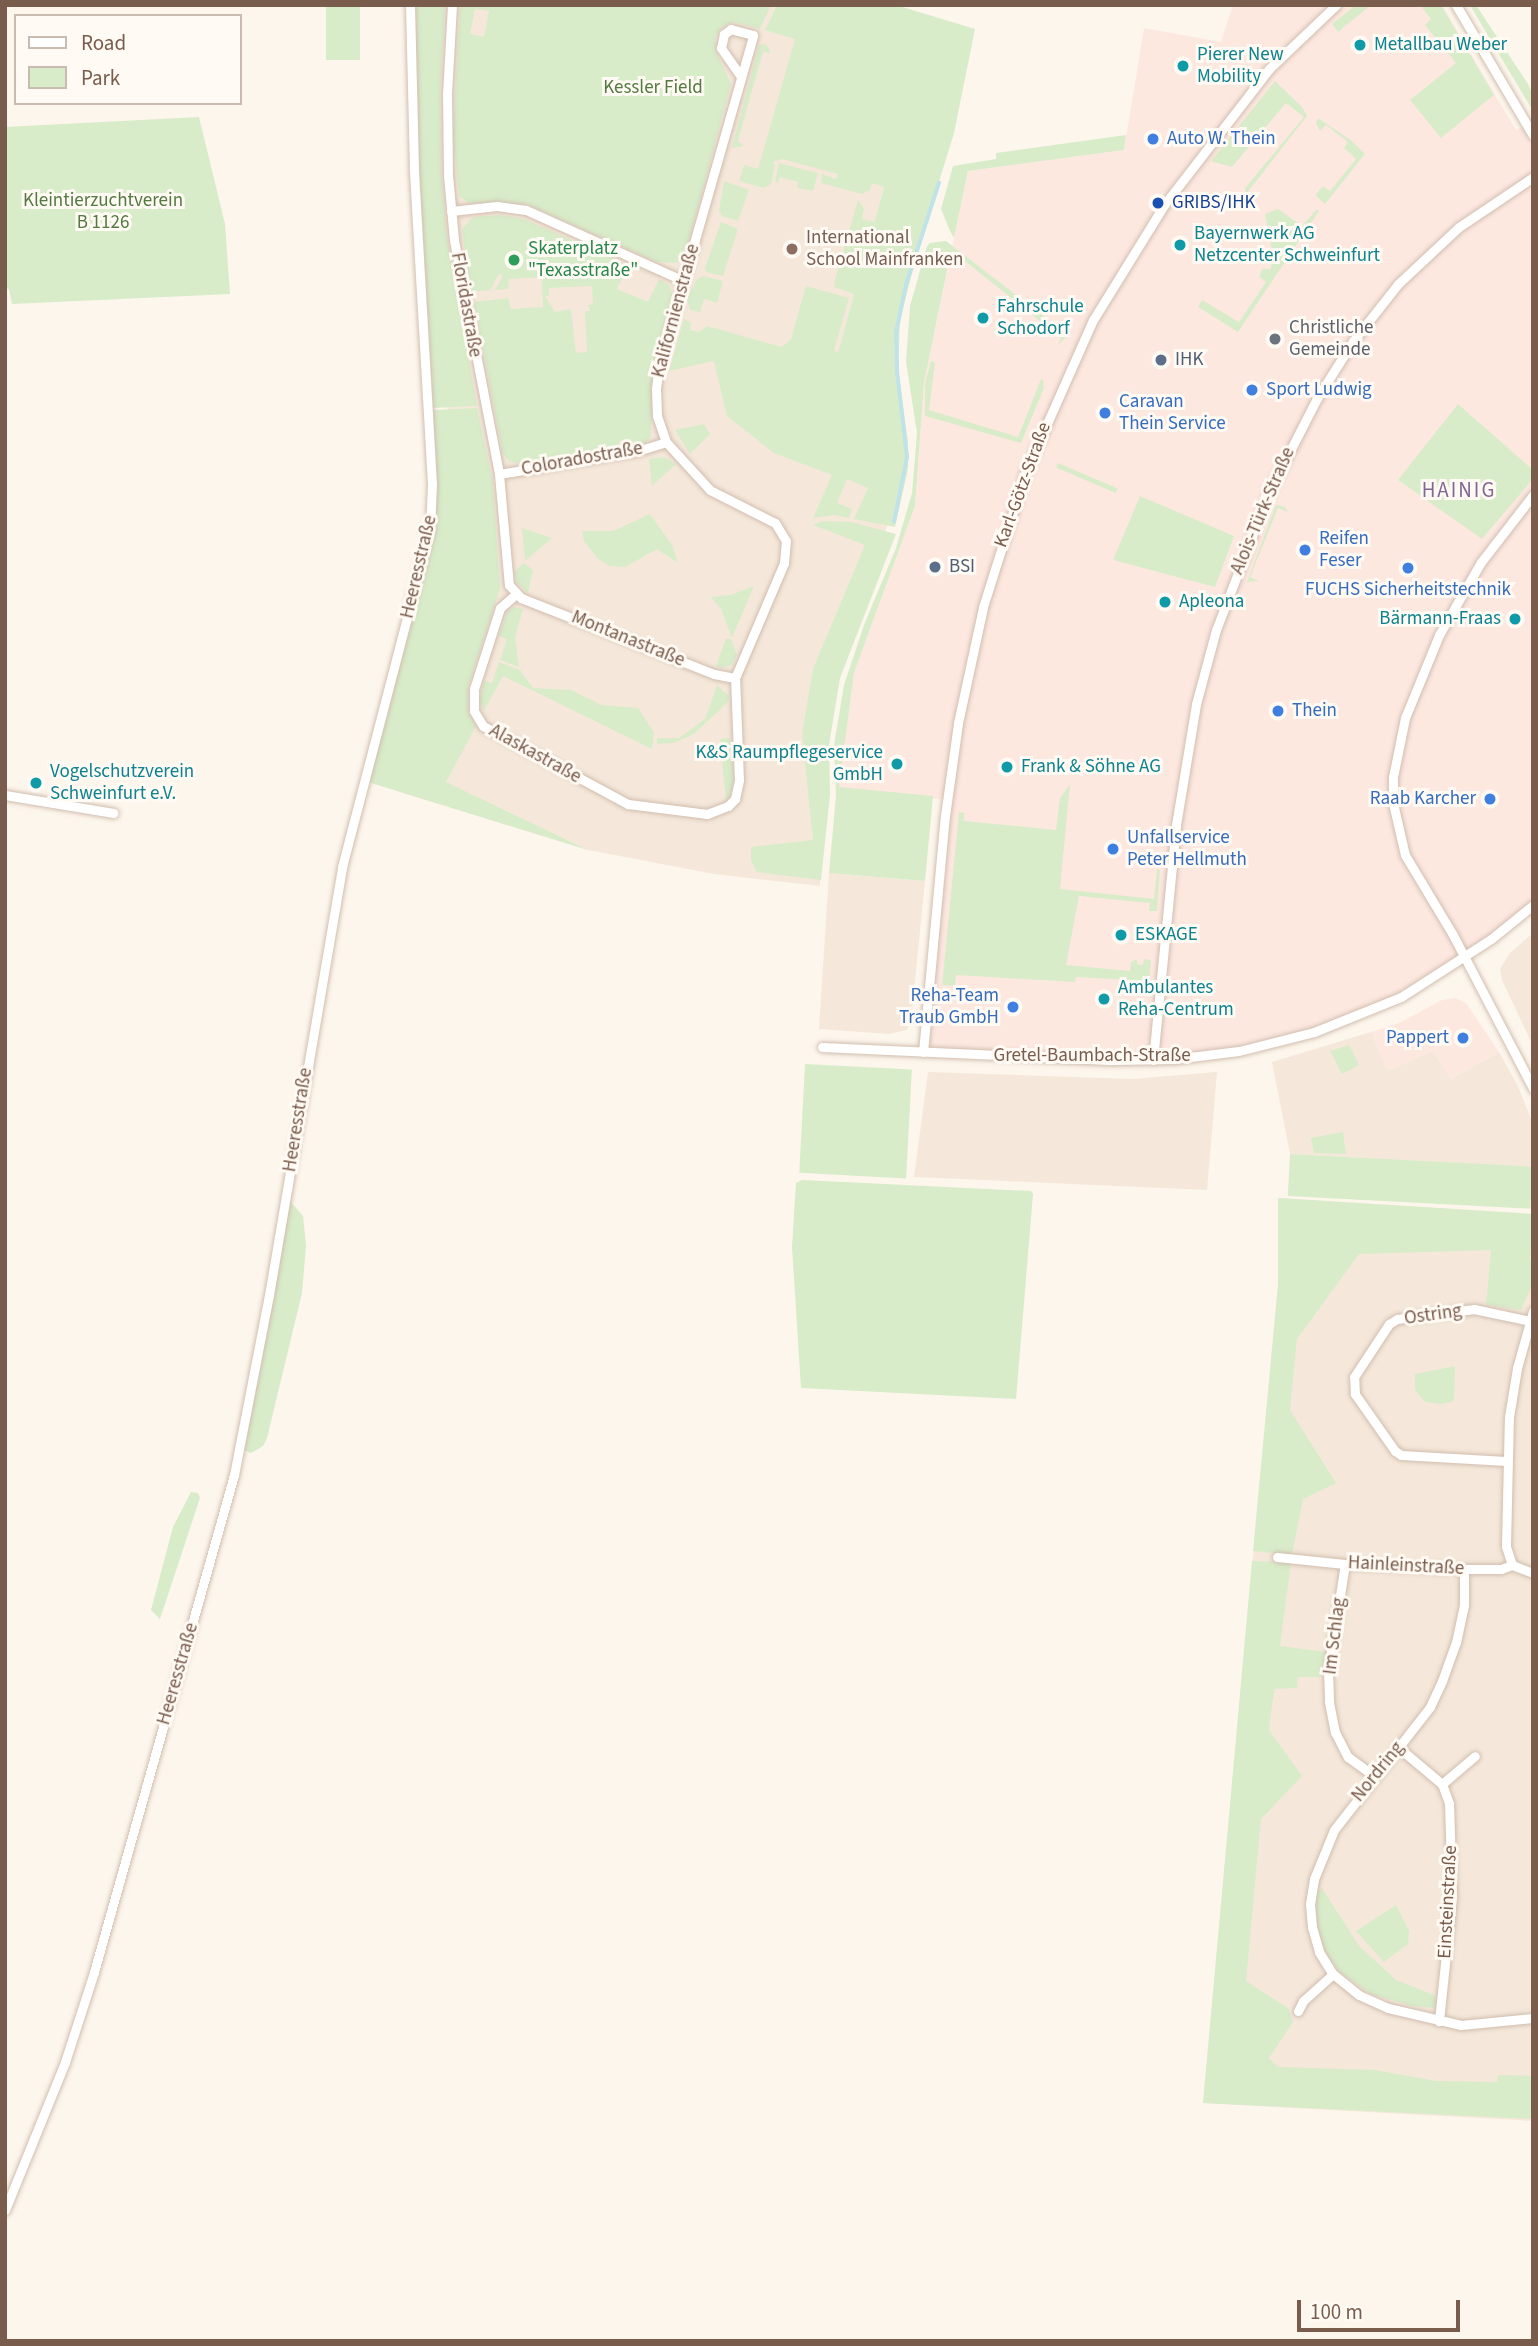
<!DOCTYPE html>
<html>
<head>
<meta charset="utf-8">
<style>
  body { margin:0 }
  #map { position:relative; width:1538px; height:2346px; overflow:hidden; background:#fdf6ec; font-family:"Source Sans 3",sans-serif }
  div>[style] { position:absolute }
  .residential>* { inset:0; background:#f5e8da }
  .commercial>* { inset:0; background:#fde8e0 }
  .green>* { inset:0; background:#d8ecc9; transform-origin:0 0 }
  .stream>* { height:3.5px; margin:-1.75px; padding:0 1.75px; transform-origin:1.75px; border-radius:1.75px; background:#bfe3e8 }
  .roads { filter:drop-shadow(0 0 2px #d1beb0) drop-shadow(0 0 2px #d1beb0) }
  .minor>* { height:9px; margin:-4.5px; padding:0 4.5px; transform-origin:4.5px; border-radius:4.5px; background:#fff }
  .dots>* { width:19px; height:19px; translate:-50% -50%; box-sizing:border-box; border:4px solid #fffaf3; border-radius:50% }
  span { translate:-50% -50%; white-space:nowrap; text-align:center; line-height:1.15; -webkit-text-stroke:6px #fffaf3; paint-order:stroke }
  .culture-label { font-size:19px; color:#0d838f }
  .left { translate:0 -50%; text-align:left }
  .right { translate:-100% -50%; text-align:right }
  .park-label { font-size:19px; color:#537a41 }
  .shop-label { font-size:19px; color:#366cbe }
  .transit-label { font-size:19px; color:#164399 }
  .education-label { font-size:19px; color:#785e54 }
  .leisure-label { font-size:19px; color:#27864d }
  .street-label { font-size:19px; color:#7a5c4d }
  .worship-label { font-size:19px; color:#5b616d }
  .service-label { font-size:19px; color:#4e5e75 }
  .neighbourhood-label { font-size:21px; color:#846695; letter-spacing:2px }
  .frame { position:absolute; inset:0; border:7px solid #7a5c4d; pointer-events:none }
  .legend { position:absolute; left:14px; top:14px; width:228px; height:91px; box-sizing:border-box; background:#fffaf3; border:2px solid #cabbb1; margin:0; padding:9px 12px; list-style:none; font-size:21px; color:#7a5c4d }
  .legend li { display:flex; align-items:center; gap:14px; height:35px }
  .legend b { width:35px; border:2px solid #cabbb1 }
  .scale { position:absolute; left:1297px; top:2300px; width:163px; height:32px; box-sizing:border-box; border:4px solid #7a5c4d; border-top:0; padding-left:9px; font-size:21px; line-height:24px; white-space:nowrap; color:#7a5c4d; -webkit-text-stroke:5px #fffaf3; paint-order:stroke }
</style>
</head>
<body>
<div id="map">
  <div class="residential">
    <div style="clip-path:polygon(437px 5px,791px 5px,919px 60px,838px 352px,898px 369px,906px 453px,897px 501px,831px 670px,822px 761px,820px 886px,714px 874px,588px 850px,368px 782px,457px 537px,435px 242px)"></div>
    <div style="clip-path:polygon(829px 873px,925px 881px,911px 1021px,907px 1030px,888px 1034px,819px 1029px)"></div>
    <div style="clip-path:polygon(1533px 933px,1533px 1046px,1502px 980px,1500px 969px,1510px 953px)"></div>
    <div style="clip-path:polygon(1371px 1032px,1388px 1070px,1433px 1051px,1451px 1079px,1499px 1052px,1518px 1086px,1533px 1124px,1533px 1167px,1290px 1154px,1272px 1062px)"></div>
    <div style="clip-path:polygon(928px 1072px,1133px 1079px,1217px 1072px,1207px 1190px,914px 1177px)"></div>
    <div style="clip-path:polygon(1278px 1198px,1533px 1214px,1533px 2121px,1203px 2103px,1278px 1285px)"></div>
  </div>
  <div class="commercial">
    <div style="clip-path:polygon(1233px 5px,1442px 5px,1516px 130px,1533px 123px,1533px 905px,1401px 997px,1283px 1041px,1174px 1059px,924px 1052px,948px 800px,838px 790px,854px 673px,915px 506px,924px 383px,968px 171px,1124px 150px,1144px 28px,1221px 42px)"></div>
    <div style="clip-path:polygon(1455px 998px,1466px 1003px,1499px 1052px,1451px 1079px,1433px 1051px,1388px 1070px,1371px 1032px,1399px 1023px,1442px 1000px)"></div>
  </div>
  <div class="green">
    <div style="left:326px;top:5px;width:34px;height:55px"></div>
    <div style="clip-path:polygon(415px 5px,445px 5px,440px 93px,441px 173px,447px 238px,477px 406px,433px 408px,419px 168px)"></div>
    <div style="clip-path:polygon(evenodd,460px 5px,771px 5px,760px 29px,734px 22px,723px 26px,715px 37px,716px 51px,731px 84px,686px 251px,677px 263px,657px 262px,526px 204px,468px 203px,459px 196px,453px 136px,460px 5px,475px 9px,489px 11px,484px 37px,470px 34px,475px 9px)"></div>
    <div style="clip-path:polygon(777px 5px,896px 5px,975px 29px,954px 133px,918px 250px,900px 320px,898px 369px,908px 443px,908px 469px,895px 527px,854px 519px,868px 488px,847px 479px,837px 503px,852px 509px,849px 518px,834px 515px,813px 518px,832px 475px,774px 453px,727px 416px,714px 361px,669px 371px,684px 319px,691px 323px,690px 330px,699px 332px,707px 326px,782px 347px,791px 339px,806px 286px,849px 298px,834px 351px,838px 352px,854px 294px,834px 287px,835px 280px,858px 200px,864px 209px,862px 219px,874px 222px,884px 187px,872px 183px,870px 190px,862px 194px,821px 183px,822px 174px,836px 179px,838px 174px,782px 159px,773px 162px,775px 166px,771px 184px,764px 188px,739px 181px,744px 165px,758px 169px,795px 39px,765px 30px)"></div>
    <div style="clip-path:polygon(1356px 5px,1371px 5px,1338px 32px,1332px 24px)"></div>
    <div style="clip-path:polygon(1420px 5px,1441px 5px,1494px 95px,1441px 138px,1410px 100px,1456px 63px,1425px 25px,1431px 19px)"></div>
    <div style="clip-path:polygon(1470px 5px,1476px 5px,1528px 84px,1533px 95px,1533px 111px,1500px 56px,1498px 52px,1501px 50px,1498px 44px,1494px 46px)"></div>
    <div style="clip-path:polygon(766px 44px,771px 53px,763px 52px,738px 141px,744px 146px,732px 148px,759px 45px)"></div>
    <div style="clip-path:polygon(1275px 81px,1302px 107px,1307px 116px,1246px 194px,1245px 188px,1304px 117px,1286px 103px,1232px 167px,1211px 161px)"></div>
    <div style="clip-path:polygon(199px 117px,225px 224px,230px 294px,12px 304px,9px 289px,5px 288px,5px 127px)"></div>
    <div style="clip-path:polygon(1318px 118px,1352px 141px,1365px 154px,1325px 204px,1315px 195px,1323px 186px,1330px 191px,1356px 159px,1344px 148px,1348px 142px,1326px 125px,1320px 131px,1316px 123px)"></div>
    <div style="clip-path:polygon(1126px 135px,1124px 150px,968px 171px,954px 238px,950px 231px,941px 209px,953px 166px,996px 159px,996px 153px)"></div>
    <div style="clip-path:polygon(779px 163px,818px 173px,813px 191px,797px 188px,798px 182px,780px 177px,778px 183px,775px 182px)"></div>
    <div style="clip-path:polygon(724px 181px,749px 190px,738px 221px,722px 216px,719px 210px)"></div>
    <div style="clip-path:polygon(1278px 209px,1302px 226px,1317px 209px,1319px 211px,1238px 332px,1198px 307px,1202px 300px,1239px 322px,1266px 282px,1259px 277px,1262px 269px,1271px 269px,1272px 258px,1263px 256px,1263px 252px,1272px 250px,1265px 214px)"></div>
    <div style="clip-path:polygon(evenodd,500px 215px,524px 219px,628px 265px,617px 289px,648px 302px,659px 279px,669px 285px,673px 295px,652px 376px,651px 436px,644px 444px,627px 446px,626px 440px,619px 441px,620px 448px,520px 464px,509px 461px,503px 454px,474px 302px,508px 298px,511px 309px,543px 307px,542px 277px,509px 279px,508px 289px,495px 290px,502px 278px,502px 274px,499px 274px,490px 290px,471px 292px,462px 229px,473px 217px,500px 215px,592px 286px,593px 304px,588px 305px,590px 311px,585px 311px,587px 352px,576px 353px,571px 309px,555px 312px,545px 296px,549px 296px,549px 288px,592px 286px)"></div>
    <div style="clip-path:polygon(721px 222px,738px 229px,723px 276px,706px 272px,705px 268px)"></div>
    <div style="clip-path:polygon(946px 241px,1068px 335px,1057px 346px,1061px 338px,960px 257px,950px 256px,924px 383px,915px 506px,854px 673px,839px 787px,933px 796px,925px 881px,829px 873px,836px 796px,834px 745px,844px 685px,864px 625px,896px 548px,912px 493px,917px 433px,906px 362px,910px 306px,927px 246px,930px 243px)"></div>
    <div style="clip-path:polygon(704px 276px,723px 281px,717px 303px,704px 299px,700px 312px,690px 310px,687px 299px,697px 279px)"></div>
    <div style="clip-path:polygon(931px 361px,935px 362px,929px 410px,1018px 437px,1041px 379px,1043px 380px,1044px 388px,1021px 443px,925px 416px,925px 383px)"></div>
    <div style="clip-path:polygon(1458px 404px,1533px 470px,1533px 479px,1482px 539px,1398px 480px)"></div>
    <div style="clip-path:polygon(477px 408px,493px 483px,500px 588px,468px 687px,468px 712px,476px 726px,446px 782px,588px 850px,368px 782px,435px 531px,433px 410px)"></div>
    <div style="clip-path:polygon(704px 424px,710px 434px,690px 454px,675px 430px)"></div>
    <div style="clip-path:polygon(664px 457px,676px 464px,652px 486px,649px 459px)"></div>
    <div style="left:1058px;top:463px;width:65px;height:5px;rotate:23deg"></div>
    <div style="clip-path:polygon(1140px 496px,1234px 536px,1215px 587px,1113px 560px)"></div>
    <div style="clip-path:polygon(1276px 505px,1285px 507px,1288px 512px,1278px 508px,1250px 577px,1259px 581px,1247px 582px)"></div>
    <div style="clip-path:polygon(650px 514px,672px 545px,678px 563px,657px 549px,625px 567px,609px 566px,597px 558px,584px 541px,582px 531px,613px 531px)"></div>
    <div style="clip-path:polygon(822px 521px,851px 522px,896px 534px,840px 678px,829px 745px,830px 795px,821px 880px,757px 872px,751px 860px,751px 847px,813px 840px,802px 734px,813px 669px,865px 545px,813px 525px)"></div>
    <div style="clip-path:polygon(522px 528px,552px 538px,525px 561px)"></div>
    <div style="clip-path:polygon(524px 563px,533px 570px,528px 593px,517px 582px,514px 572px)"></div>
    <div style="clip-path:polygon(754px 586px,732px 638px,721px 609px,711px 597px,731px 595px)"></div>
    <div style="clip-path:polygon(515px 607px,523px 609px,515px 637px,519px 667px,500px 660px,507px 639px,499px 636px,508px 610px)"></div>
    <div style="clip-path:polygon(726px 639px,731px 639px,737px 655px,732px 665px,721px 668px,716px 666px)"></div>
    <div style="clip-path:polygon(499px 662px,520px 670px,533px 688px,571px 690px,602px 705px,638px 708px,654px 733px,652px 749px,503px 676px,484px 711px,480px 699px,484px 681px,492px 683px)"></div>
    <div style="clip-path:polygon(717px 685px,729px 696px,728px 702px,694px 734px,674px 743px,657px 744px,657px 738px,679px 738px,705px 719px)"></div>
    <div style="clip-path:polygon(730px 738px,734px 779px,730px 797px,726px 801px,720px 739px)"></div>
    <div style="clip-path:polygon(1070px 784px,1060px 889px,1154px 899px,1157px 869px,1160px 870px,1157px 911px,1149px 911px,1150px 903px,1079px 896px,1066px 965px,1130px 971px,1131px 962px,1137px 959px,1137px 964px,1143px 965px,1144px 959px,1151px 960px,1149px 981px,1076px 977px,1075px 982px,956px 975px,955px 986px,942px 985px,959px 812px,964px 813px,964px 821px,1056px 830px,1060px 798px)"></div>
    <div style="clip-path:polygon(1349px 1045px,1359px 1065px,1342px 1074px,1330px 1051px)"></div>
    <div style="left:805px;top:1064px;width:107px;height:109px;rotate:3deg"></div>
    <div style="clip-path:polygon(1343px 1132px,1346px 1154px,1314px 1153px,1311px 1138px)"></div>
    <div style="left:1290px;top:1154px;width:243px;height:42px;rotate:3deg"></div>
    <div style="clip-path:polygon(802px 1180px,1031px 1191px,1033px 1194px,1016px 1399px,801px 1388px,792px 1247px,796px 1183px)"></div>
    <div style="clip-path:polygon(1278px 1198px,1533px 1214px,1533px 1249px,1529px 1258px,1533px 1261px,1533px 1283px,1521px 1310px,1486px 1305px,1491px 1250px,1359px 1254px,1297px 1339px,1290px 1410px,1336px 1483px,1303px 1499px,1292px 1555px,1253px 1551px,1278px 1285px)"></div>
    <div style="clip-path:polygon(289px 1200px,303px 1216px,306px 1245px,302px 1293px,267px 1438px,263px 1446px,251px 1453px,243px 1450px)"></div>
    <div style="clip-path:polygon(1455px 1366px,1454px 1401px,1441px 1404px,1425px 1402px,1415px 1390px,1415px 1374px)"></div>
    <div style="clip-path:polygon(191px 1492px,198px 1493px,200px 1498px,160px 1619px,151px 1610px,173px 1527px)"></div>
    <div style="clip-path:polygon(1252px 1561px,1291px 1562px,1280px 1646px,1326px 1652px,1322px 1677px,1298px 1677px,1297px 1688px,1275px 1689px,1272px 1704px,1269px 1730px,1302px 1776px,1261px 1819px,1246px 1981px,1288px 2008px,1293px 2022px,1269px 2058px,1278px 2067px,1375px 2070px,1436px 2081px,1497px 2082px,1498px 2075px,1533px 2076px,1533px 2116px,1529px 2119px,1203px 2103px)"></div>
    <div style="clip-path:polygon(1322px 1888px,1359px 1946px,1396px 1980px,1434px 1995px,1437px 2002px,1434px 2008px,1412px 2006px,1371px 1994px,1340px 1972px,1323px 1949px,1319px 1936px,1315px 1909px,1317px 1894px)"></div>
    <div style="clip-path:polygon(1396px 1905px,1409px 1931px,1408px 1944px,1384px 1962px,1356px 1931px)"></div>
  </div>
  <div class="stream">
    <div style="left:894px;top:522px;width:66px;rotate:-78.7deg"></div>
    <div style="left:907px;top:457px;width:86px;rotate:-96.7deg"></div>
    <div style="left:897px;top:372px;width:39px;rotate:-91deg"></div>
    <div style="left:896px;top:333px;width:49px;rotate:-78.2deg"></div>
    <div style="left:906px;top:285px;width:107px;rotate:-72.1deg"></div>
  </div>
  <div class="roads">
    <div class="minor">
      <div style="left:452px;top:5px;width:89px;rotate:93.2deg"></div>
      <div style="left:447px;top:94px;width:81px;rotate:89.3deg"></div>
      <div style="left:448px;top:175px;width:65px;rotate:84.7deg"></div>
      <div style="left:454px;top:240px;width:238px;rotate:79.1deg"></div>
      <div style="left:499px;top:474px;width:111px;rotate:84.9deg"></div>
      <div style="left:509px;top:585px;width:18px;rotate:47deg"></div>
      <div style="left:521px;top:598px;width:207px;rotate:21.5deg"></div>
      <div style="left:714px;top:674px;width:21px;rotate:11deg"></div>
      <div style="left:1456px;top:5px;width:151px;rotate:59.4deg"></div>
      <div style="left:451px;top:211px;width:46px;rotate:-6.2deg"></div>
      <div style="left:497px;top:206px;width:29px;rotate:8deg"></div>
      <div style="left:526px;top:210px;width:173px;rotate:24.2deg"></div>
      <div style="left:499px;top:474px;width:140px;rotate:-9.5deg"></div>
      <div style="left:637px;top:451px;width:30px;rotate:-17deg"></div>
      <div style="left:1533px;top:495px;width:85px;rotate:127.8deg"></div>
      <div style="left:1481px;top:562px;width:84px;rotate:119.9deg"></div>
      <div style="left:1439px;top:635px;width:90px;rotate:112.3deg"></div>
      <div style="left:1405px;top:718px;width:60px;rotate:101.5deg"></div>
      <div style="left:1393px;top:777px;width:26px;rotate:90deg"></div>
      <div style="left:1393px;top:803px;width:53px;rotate:77deg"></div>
      <div style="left:1405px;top:855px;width:93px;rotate:59deg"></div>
      <div style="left:1453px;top:935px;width:173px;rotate:62.4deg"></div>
      <div style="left:516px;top:594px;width:21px;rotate:139deg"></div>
      <div style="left:500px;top:608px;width:85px;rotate:107.8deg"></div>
      <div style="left:474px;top:689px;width:22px;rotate:90deg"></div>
      <div style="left:474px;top:711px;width:17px;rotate:59deg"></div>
      <div style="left:483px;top:726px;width:165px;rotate:28.3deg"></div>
      <div style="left:628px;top:804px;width:80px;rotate:7.2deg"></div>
      <div style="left:707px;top:814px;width:22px;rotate:-21deg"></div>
      <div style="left:728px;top:806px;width:10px;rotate:-45deg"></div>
      <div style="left:735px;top:799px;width:19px;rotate:-78deg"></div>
      <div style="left:739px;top:780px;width:102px;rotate:-92.2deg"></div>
      <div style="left:735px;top:678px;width:125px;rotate:-66.9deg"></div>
      <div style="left:784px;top:563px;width:22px;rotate:-85deg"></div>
      <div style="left:786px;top:541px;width:21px;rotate:-121deg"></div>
      <div style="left:775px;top:523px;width:73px;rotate:-153.1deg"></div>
      <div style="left:710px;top:490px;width:65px;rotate:-132.5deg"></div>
      <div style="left:666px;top:442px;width:28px;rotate:-109deg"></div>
      <div style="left:657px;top:416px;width:27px;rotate:-92deg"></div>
      <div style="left:656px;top:389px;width:23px;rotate:-83deg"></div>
      <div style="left:659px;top:366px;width:344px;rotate:-74.1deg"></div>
      <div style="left:753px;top:35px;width:23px;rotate:-165deg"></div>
      <div style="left:731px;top:29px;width:9px;rotate:144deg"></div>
      <div style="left:724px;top:34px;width:14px;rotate:102deg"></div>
      <div style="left:721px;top:48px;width:35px;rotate:55deg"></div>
      <div style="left:5px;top:795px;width:110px;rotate:9.4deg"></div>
      <div style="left:822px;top:1047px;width:288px;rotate:2.6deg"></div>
      <div style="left:1110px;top:1060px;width:64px;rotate:-0.9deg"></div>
      <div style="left:1174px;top:1059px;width:65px;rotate:-7deg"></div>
      <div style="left:1239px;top:1051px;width:77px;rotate:-14.2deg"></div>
      <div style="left:1314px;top:1032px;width:94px;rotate:-21.9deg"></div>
      <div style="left:1401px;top:997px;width:107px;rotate:-32.8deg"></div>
      <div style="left:1491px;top:939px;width:54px;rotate:-39deg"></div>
      <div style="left:923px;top:1052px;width:237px;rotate:-84.7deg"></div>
      <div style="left:945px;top:816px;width:94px;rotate:-82deg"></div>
      <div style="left:958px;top:723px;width:119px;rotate:-77.8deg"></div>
      <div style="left:983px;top:607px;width:143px;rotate:-72.5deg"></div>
      <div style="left:1026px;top:471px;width:165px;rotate:-66.1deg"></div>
      <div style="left:1093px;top:320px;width:135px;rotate:-58.3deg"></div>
      <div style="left:1164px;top:205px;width:172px;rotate:-52.3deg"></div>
      <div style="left:1269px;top:69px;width:93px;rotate:-43.7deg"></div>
      <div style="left:1153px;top:1060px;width:236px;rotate:-84.4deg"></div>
      <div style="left:1176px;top:825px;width:123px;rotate:-80.6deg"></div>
      <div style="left:1196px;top:704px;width:77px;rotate:-74.9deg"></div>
      <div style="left:1216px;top:630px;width:148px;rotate:-69deg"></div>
      <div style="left:1269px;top:492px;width:106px;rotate:-62.9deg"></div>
      <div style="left:1317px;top:398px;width:67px;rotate:-57.7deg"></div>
      <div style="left:1353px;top:341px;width:73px;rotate:-51.7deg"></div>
      <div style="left:1398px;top:284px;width:83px;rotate:-43.1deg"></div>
      <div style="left:1459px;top:227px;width:89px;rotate:-34deg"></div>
      <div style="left:1506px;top:1461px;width:105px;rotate:-176.7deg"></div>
      <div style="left:1401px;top:1455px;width:7px;rotate:-146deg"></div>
      <div style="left:1395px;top:1451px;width:70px;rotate:-125.1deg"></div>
      <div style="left:1355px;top:1394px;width:17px;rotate:-93deg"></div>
      <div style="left:1354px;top:1377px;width:64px;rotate:-56.6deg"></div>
      <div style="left:1389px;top:1324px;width:9px;rotate:-32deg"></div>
      <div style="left:1397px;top:1319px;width:78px;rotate:-7.4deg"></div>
      <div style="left:1474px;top:1309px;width:57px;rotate:12.1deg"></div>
      <div style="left:1277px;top:1557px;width:68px;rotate:5.9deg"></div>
      <div style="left:1345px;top:1564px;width:119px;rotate:2.4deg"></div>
      <div style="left:1464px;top:1569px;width:37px"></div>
      <div style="left:1501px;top:1569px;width:12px;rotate:-20deg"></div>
      <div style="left:1512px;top:1565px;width:22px;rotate:21deg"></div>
      <div style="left:1345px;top:1564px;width:107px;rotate:99.1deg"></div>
      <div style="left:1328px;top:1670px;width:32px;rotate:88deg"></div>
      <div style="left:1329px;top:1702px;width:31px;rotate:79deg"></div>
      <div style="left:1335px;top:1732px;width:28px;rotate:63deg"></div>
      <div style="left:1348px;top:1757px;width:32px;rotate:36deg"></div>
      <div style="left:1512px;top:1565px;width:20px;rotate:-108deg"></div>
      <div style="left:1506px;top:1546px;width:129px;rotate:-88.7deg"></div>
      <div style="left:1509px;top:1417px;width:50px;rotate:-80.7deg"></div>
      <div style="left:1517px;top:1368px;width:59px;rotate:-74.3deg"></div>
      <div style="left:1464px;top:1569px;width:36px;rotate:90deg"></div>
      <div style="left:1464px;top:1605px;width:38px;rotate:102deg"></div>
      <div style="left:1456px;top:1642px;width:41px;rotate:109.7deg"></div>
      <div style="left:1442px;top:1681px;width:29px;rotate:115deg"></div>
      <div style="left:1430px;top:1707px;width:156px;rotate:128deg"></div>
      <div style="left:1334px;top:1830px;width:53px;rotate:112.2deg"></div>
      <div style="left:1314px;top:1879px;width:25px;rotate:99deg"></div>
      <div style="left:1310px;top:1904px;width:23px;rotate:85deg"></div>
      <div style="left:1312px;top:1927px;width:26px;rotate:74deg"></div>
      <div style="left:1319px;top:1952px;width:26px;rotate:58deg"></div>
      <div style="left:1333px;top:1974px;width:33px;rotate:39deg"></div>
      <div style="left:1359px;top:1995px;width:32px;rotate:24deg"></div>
      <div style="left:1388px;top:2008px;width:75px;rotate:13.1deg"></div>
      <div style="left:1461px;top:2025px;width:72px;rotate:-5.6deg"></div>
      <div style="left:1398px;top:1747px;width:57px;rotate:40.1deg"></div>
      <div style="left:1442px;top:1784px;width:20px;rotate:70deg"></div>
      <div style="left:1449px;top:1803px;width:94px;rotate:88.2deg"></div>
      <div style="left:1452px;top:1897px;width:125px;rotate:96deg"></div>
      <div style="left:1442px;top:1784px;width:43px;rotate:-40.3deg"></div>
      <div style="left:1298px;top:2011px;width:11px;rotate:-63deg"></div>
      <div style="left:1303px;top:2001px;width:40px;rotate:-42deg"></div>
      <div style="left:5px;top:2210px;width:160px;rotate:-67.9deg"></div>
      <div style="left:65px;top:2062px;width:95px;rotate:-72.1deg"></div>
      <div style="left:94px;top:1972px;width:516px;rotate:-74.27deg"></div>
      <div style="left:234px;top:1475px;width:183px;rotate:-79deg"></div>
      <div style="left:269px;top:1295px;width:434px;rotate:-80.3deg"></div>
      <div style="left:342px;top:867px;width:348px;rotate:-75.4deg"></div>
      <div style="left:430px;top:530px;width:46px;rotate:-87.5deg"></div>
      <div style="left:432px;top:484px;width:316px;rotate:-93.3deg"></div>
      <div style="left:414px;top:169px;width:164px;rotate:-91.4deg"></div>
    </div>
  </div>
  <div class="dots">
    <div style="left:1360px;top:45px;background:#0f9aa8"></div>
    <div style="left:1183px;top:66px;background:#0f9aa8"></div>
    <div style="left:1153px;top:139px;background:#3f7fe0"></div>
    <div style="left:1158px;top:203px;background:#1a4fb4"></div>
    <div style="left:1180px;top:245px;background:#0f9aa8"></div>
    <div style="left:792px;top:249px;background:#8d6e63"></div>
    <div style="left:514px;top:260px;background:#2e9e5b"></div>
    <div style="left:983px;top:318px;background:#0f9aa8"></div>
    <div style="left:1275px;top:339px;background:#6b7280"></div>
    <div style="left:1161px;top:360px;background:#5c6f8a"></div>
    <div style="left:1252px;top:390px;background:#3f7fe0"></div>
    <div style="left:1105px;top:413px;background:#3f7fe0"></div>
    <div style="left:1305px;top:550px;background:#3f7fe0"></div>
    <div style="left:935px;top:567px;background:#5c6f8a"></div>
    <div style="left:1408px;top:568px;background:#3f7fe0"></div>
    <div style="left:1165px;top:602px;background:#0f9aa8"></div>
    <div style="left:1515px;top:619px;background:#0f9aa8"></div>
    <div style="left:1278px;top:711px;background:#3f7fe0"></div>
    <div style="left:897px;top:764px;background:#0f9aa8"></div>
    <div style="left:1007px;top:767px;background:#0f9aa8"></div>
    <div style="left:36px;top:783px;background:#0f9aa8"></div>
    <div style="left:1490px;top:799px;background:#3f7fe0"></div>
    <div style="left:1113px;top:849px;background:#3f7fe0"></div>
    <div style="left:1121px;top:935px;background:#0f9aa8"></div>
    <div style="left:1104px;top:999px;background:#0f9aa8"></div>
    <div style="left:1013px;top:1007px;background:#3f7fe0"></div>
    <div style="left:1463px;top:1038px;background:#3f7fe0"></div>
  </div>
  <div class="culture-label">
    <span class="left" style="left:1374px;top:45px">Metallbau Weber</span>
    <span class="left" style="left:1197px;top:66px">Pierer New<br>Mobility</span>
    <span class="left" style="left:1194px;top:245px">Bayernwerk AG<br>Netzcenter Schweinfurt</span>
    <span class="left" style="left:997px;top:318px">Fahrschule<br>Schodorf</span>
    <span class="left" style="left:1179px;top:602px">Apleona</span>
    <span class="right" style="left:1501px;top:619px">Bärmann-Fraas</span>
    <span class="right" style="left:883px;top:764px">K&amp;S Raumpflegeservice<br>GmbH</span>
    <span class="left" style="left:1021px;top:767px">Frank &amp; Söhne AG</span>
    <span class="left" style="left:50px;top:783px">Vogelschutzverein<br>Schweinfurt e.V.</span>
    <span class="left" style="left:1135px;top:935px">ESKAGE</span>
    <span class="left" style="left:1118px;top:999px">Ambulantes<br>Reha-Centrum</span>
  </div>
  <div class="park-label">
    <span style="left:653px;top:88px">Kessler Field</span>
    <span style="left:103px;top:212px">Kleintierzuchtverein<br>B 1126</span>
  </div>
  <div class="shop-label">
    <span class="left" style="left:1167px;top:139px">Auto W. Thein</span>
    <span class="left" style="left:1266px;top:390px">Sport Ludwig</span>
    <span class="left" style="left:1119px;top:413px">Caravan<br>Thein Service</span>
    <span class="left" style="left:1319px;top:550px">Reifen<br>Feser</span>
    <span style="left:1408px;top:590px">FUCHS Sicherheitstechnik</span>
    <span class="left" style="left:1292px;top:711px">Thein</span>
    <span class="right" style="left:1476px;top:799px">Raab Karcher</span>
    <span class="left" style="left:1127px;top:849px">Unfallservice<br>Peter Hellmuth</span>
    <span class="right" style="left:999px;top:1007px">Reha-Team<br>Traub GmbH</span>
    <span class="right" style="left:1449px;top:1038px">Pappert</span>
  </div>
  <div class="transit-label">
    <span class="left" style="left:1172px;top:203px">GRIBS/IHK</span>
  </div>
  <div class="education-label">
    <span class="left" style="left:806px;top:249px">International<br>School Mainfranken</span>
  </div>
  <div class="leisure-label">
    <span class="left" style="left:528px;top:260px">Skaterplatz<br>"Texasstraße"</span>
  </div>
  <div class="street-label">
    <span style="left:466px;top:305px;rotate:80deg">Floridastraße</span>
    <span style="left:676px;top:311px;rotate:-75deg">Kalifornienstraße</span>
    <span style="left:582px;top:459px;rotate:-10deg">Coloradostraße</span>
    <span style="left:1023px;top:485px;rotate:-70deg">Karl-Götz-Straße</span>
    <span style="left:1263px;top:511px;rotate:-67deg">Alois-Türk-Straße</span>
    <span style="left:419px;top:567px;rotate:-77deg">Heeresstraße</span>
    <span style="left:628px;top:639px;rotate:22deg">Montanastraße</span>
    <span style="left:535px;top:754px;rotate:29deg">Alaskastraße</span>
    <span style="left:1092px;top:1056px">Gretel-Baumbach-Straße</span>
    <span style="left:298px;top:1120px;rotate:-81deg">Heeresstraße</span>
    <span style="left:1433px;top:1315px;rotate:-8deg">Ostring</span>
    <span style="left:1406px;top:1566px;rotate:3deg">Hainleinstraße</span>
    <span style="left:1335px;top:1636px;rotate:-83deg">Im Schlag</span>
    <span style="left:178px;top:1674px;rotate:-74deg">Heeresstraße</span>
    <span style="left:1378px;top:1772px;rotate:-51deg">Nordring</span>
    <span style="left:1448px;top:1902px;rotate:-87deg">Einsteinstraße</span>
  </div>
  <div class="worship-label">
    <span class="left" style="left:1289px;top:339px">Christliche<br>Gemeinde</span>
  </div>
  <div class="service-label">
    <span class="left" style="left:1175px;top:360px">IHK</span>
    <span class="left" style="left:949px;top:567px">BSI</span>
  </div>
  <div class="neighbourhood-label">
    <span style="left:1459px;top:490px">HAINIG</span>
  </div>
  <div class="frame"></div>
  <ul class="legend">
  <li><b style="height:9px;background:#fff"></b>Road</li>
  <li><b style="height:19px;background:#d8ecc9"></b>Park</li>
  </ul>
  <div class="scale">100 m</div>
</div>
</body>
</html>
